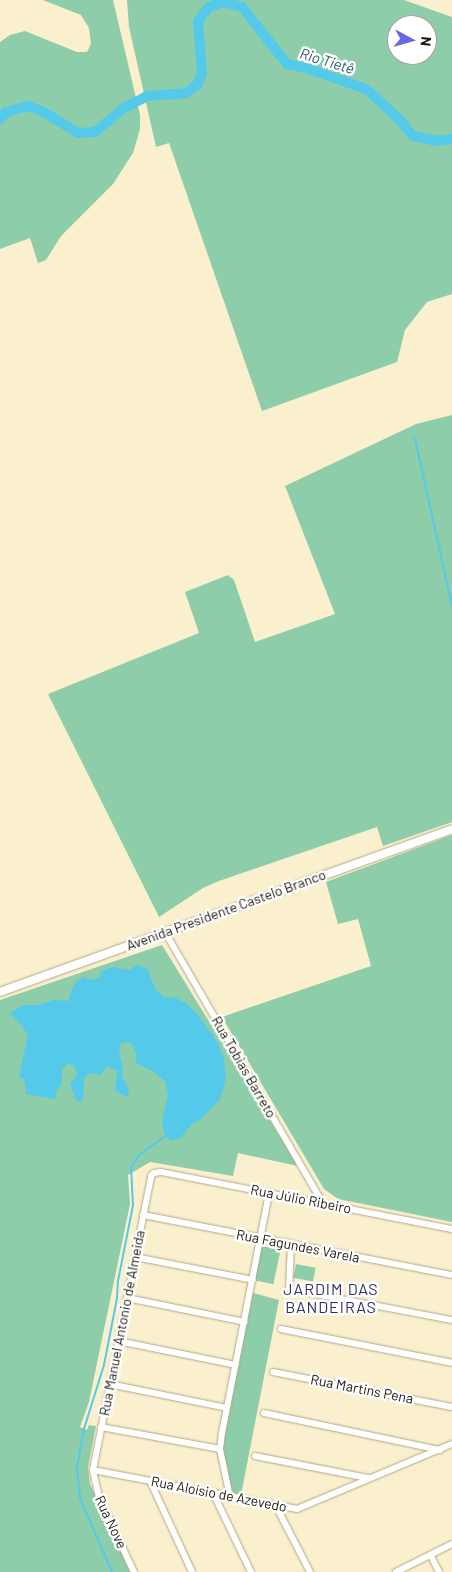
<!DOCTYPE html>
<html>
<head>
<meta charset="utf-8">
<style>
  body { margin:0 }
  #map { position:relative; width:452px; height:1572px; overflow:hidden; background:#fbf0cd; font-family:Barlow,sans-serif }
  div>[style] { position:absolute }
  .green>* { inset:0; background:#8dcdaa; transform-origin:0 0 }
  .water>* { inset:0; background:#55c9ea }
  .stream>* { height:2px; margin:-1px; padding:0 1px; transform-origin:1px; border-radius:1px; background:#55c9ea }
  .river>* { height:10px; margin:-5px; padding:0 5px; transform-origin:5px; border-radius:5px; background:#55c9ea }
  .roads { filter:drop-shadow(0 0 1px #b2a887) drop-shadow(0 0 1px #b2a887) }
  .minor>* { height:6px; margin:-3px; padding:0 3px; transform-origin:3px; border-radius:3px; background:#fff }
  .tertiary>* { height:8px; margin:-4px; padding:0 4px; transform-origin:4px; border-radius:4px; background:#fff }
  span { translate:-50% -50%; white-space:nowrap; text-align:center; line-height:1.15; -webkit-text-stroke:5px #fff; paint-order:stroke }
  .street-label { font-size:14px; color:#1d190c }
  .water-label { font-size:15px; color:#285968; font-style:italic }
  .quarter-label { font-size:16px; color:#2f2f6a; letter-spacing:1px }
  .north { position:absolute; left:387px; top:15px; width:50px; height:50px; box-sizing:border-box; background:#fff; border:1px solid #a5a39e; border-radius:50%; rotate:96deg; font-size:14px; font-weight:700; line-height:20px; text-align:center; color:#1d190c }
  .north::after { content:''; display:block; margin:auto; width:18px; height:22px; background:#696ae3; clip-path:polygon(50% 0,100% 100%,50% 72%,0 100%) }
</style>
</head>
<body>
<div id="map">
  <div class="green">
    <div style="clip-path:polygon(43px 0,113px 0,140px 115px,140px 129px,133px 153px,113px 184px,61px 236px,46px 260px,38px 263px,30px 238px,0 249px,0 42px,10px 35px,25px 31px,77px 52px,87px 52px,91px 44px,89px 28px,81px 15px)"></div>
    <div style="clip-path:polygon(evenodd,127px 0,404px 0,452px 17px,452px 294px,427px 302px,405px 330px,397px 362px,262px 411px,169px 143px,156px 147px,129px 27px,127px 0,397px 25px,427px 25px,427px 55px,397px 55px,397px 25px)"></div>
    <div style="clip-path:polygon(452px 415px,452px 822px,383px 846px,377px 827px,219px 881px,203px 888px,159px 917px,48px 694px,199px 633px,185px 592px,228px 575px,234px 580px,255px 642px,335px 614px,285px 486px,416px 424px)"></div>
    <div style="clip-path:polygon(452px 835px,452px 1222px,338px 1199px,324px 1189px,222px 1017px,371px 966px,358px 919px,338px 924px,326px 882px)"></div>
    <div style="clip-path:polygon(162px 945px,298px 1166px,238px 1153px,233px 1176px,150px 1162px,128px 1175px,130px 1204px,89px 1402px,80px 1427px,87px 1430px,89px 1425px,96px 1426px,88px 1468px,90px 1484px,130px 1572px,0 1572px,0 1000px)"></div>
    <div style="left:262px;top:1246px;width:19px;height:35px;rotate:12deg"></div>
    <div style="left:296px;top:1264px;width:20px;height:14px;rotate:11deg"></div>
    <div style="clip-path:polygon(253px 1293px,279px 1300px,241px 1495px,234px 1493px,230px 1489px,223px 1455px,223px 1439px)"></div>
  </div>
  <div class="water">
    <div style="clip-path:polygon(137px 965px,147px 968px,155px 989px,165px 998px,174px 997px,187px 1004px,198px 1015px,218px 1043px,224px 1060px,226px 1078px,220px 1099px,201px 1119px,192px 1124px,180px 1138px,170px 1141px,164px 1132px,162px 1120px,168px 1095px,165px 1081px,154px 1072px,136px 1063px,136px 1053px,130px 1042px,121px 1043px,119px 1052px,123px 1068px,122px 1077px,128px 1088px,129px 1098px,115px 1091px,117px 1071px,107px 1066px,100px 1075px,90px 1073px,84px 1078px,83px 1100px,77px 1102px,70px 1084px,77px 1075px,74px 1065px,67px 1064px,62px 1069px,62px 1084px,57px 1090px,55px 1099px,25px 1094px,26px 1089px,24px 1079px,19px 1077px,28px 1035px,21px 1025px,10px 1013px,23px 1005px,38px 1005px,54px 1000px,68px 1001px,72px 989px,77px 981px,83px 977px,89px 980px,99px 978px,101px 971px,113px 967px,130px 970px)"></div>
  </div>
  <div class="stream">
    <div style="left:415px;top:439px;width:171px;rotate:77.5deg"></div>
    <div style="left:112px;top:1572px;width:81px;rotate:-113.4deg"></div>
    <div style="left:80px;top:1498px;width:30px;rotate:-96deg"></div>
    <div style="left:77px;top:1468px;width:40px;rotate:-80deg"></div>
    <div style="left:84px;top:1429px;width:67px;rotate:-72.6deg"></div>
    <div style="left:104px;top:1365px;width:68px;rotate:-79deg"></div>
    <div style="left:117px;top:1298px;width:17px;rotate:-87deg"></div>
    <div style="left:118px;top:1281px;width:77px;rotate:-78.8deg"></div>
    <div style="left:133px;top:1205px;width:38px;rotate:-93deg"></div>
    <div style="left:131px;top:1167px;width:14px;rotate:-56deg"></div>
    <div style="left:139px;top:1155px;width:34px;rotate:-36deg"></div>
  </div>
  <div class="river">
    <div style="left:0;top:119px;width:9px;rotate:-49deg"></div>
    <div style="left:6px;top:112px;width:22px;rotate:-16deg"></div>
    <div style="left:27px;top:106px;width:16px;rotate:18deg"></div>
    <div style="left:42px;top:111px;width:42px;rotate:31.4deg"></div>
    <div style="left:78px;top:133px;width:17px;rotate:-3deg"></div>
    <div style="left:95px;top:132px;width:35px;rotate:-40deg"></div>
    <div style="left:122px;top:109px;width:28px;rotate:-27deg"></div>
    <div style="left:147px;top:96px;width:39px;rotate:-4deg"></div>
    <div style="left:186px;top:93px;width:14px;rotate:-36deg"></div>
    <div style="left:197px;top:85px;width:12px;rotate:-66deg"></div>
    <div style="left:202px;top:74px;width:53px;rotate:-94.3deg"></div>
    <div style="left:198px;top:21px;width:18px;rotate:-52deg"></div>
    <div style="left:209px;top:7px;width:15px;rotate:-20deg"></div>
    <div style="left:223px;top:2px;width:20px;rotate:15deg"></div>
    <div style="left:242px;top:7px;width:73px;rotate:51.7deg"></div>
    <div style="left:287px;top:64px;width:19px;rotate:12deg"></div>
    <div style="left:306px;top:68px;width:64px;rotate:19.3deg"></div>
    <div style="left:366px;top:89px;width:43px;rotate:42.2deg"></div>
    <div style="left:398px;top:118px;width:23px;rotate:50deg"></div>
    <div style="left:413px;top:136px;width:24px;rotate:12deg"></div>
    <div style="left:436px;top:141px;width:16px;rotate:-7deg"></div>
  </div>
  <div class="roads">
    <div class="minor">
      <div style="left:165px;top:932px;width:314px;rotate:59.8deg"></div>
      <div style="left:143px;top:1215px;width:315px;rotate:11deg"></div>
      <div style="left:291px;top:1244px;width:45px;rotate:92.5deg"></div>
      <div style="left:289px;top:1289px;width:166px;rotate:10.8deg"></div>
      <div style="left:135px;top:1257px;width:120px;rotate:11deg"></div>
      <div style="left:127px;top:1298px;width:120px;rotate:11.5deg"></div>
      <div style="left:281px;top:1329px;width:174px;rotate:11.2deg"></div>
      <div style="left:118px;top:1341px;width:120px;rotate:11.5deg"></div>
      <div style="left:273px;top:1372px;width:182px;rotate:11.1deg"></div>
      <div style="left:109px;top:1384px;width:120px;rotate:11.5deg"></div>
      <div style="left:264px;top:1413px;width:180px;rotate:11.9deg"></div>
      <div style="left:101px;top:1427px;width:121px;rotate:10.5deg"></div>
      <div style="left:255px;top:1456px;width:115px;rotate:11deg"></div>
      <div style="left:93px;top:1470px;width:208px;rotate:10.8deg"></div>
      <div style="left:297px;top:1509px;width:168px;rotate:-22.8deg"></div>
      <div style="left:150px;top:1481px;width:100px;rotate:65.2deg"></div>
      <div style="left:213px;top:1493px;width:88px;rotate:64.3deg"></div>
      <div style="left:230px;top:1497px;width:49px;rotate:-101.8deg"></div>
      <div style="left:220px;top:1449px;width:16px;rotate:-83deg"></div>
      <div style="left:222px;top:1433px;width:245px;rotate:-78.9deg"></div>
      <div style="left:276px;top:1506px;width:74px;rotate:62.7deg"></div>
      <div style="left:431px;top:1556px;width:18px;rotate:63deg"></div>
      <div style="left:134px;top:1572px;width:83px;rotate:-115deg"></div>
      <div style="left:99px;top:1497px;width:28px;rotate:-103deg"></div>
      <div style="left:93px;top:1470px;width:300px;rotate:-78.8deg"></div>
      <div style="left:151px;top:1176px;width:4px;rotate:-45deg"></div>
      <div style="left:154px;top:1173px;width:7px;rotate:-8deg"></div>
      <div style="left:161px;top:1172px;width:297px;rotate:11.1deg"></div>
      <div style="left:396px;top:1572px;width:63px;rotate:-26.6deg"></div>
    </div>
    <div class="tertiary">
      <div style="left:0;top:992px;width:480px;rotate:-19.8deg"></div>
    </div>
  </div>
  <div class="street-label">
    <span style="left:226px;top:910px;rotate:-20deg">Avenida Presidente Castelo Branco</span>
    <span style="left:244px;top:1067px;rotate:60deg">Rua Tobias Barreto</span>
    <span style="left:301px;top:1199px;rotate:11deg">Rua Júlio Ribeiro</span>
    <span style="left:298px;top:1246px;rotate:11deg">Rua Fagundes Varela</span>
    <span style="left:122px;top:1323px;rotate:-79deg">Rua Manuel Antonio de Almeida</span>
    <span style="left:362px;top:1389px;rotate:11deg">Rua Martins Pena</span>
    <span style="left:219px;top:1494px;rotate:11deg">Rua Aloísio de Azevedo</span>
    <span style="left:111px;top:1522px;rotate:65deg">Rua Nove</span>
  </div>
  <div class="water-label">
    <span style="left:327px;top:61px;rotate:17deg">Rio Tietê</span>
  </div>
  <div class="quarter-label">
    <span style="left:331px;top:1298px">JARDIM DAS<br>BANDEIRAS</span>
  </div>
  <div class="north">N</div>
</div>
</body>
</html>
